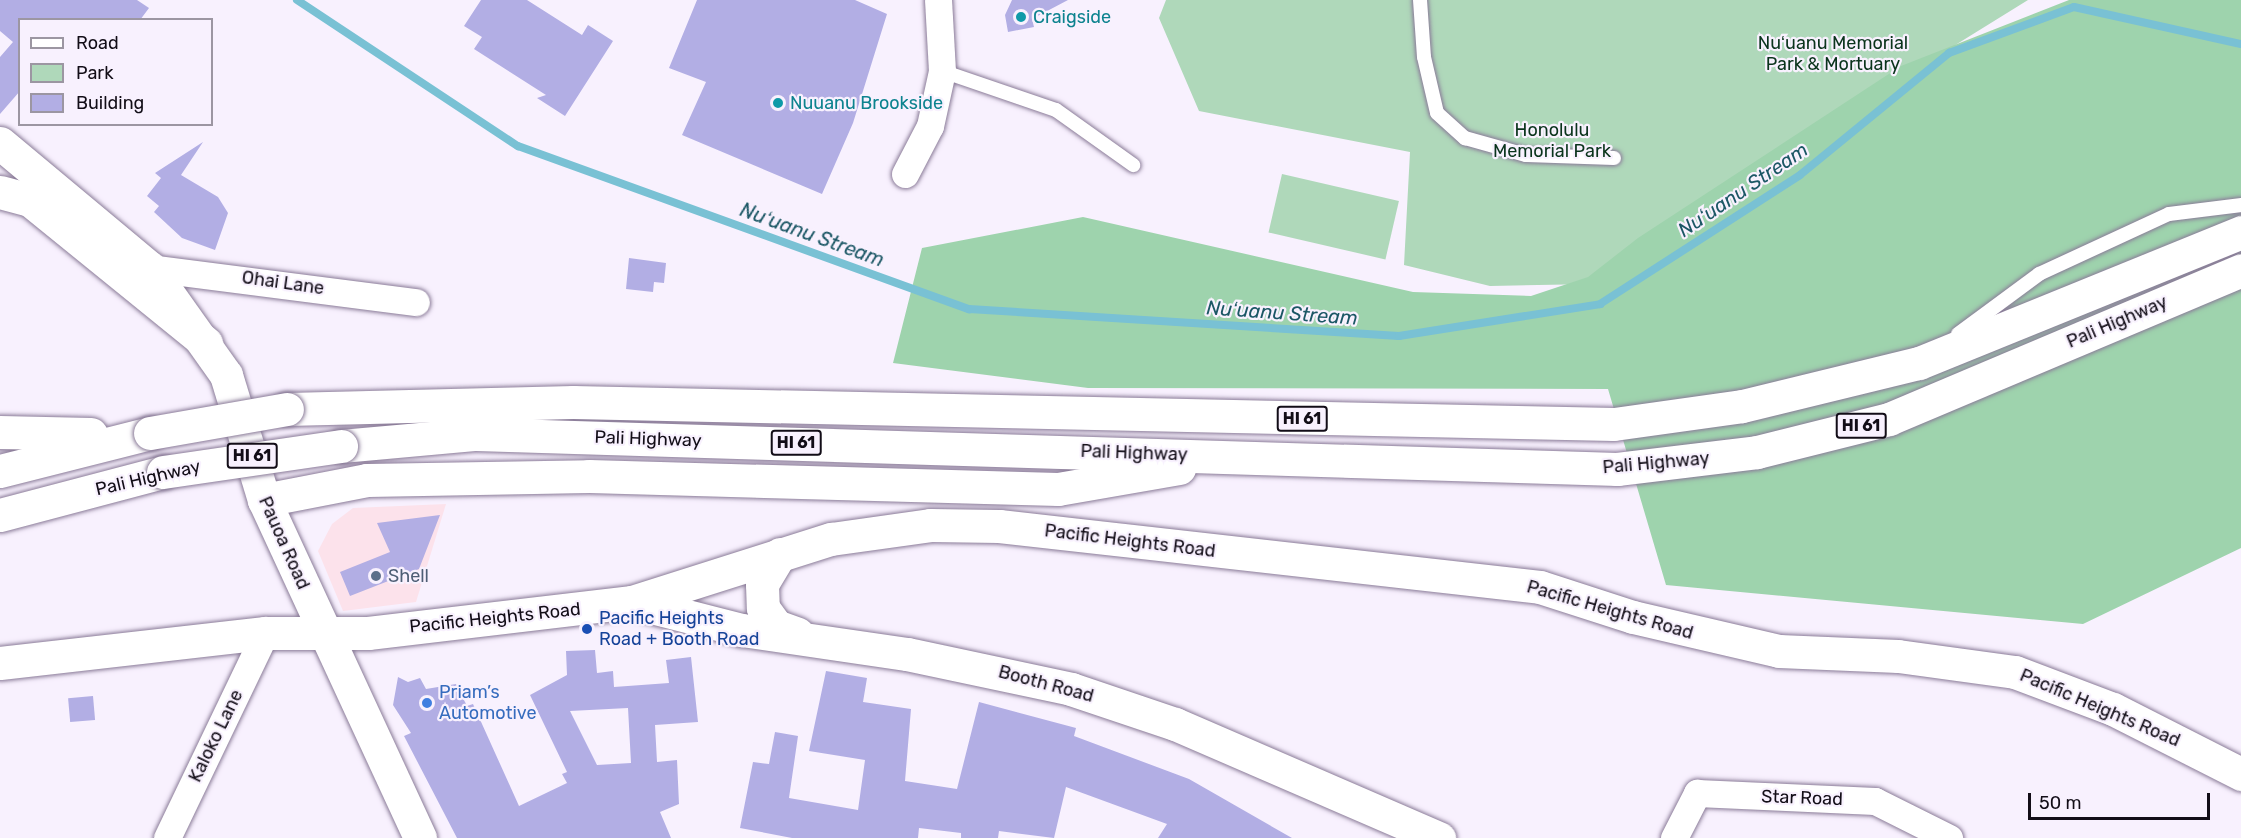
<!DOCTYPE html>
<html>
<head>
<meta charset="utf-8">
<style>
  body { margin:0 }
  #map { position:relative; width:2241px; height:838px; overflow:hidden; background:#f8f1fe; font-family:Rubik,sans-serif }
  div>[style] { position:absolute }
  .commercial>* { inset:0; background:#fce2eb }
  .green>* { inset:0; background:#afd8ba; transform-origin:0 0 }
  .forest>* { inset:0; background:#9ed3ad }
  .stream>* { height:8px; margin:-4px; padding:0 4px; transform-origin:4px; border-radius:4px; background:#79c1d4 }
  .building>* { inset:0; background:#b2aee4; transform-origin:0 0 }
  .roads { filter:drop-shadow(0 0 2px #8a7b98) drop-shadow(0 0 2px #8a7b98) }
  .service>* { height:14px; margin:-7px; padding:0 7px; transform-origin:7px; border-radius:7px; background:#fff }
  .minor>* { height:27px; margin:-13.5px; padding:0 13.5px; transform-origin:13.5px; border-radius:13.5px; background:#fff }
  .tertiary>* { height:33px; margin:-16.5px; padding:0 16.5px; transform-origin:16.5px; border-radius:16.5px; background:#fff }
  .secondary>* { height:33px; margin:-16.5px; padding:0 16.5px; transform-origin:16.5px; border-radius:16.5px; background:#fff }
  .trunk>* { height:33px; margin:-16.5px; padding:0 16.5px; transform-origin:16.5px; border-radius:16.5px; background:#fff }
  .bridges { filter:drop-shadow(0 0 2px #8a7b98) drop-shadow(0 0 2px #8a7b98) }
  .trunk-bridge>* { height:33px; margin:-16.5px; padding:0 16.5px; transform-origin:16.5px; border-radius:16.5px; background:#fff }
  .dots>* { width:16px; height:16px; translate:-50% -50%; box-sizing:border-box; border:3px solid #f8f1fe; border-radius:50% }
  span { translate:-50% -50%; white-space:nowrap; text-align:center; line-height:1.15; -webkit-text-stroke:4.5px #f8f1fe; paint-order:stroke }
  .shield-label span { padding:2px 4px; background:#f8f1fe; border:2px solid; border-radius:4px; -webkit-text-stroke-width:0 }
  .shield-label { font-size:16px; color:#120d17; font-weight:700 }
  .culture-label { font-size:18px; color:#0d838f }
  .left { translate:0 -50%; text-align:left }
  .park-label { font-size:18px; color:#0a341c }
  .street-label { font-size:18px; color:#120d17 }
  .service-label { font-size:18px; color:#4e5e75 }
  .transit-label { font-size:18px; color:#164399 }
  .shop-label { font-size:18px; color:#366cbe }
  .water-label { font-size:20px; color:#1b5765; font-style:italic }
  .legend { position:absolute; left:18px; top:18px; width:195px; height:108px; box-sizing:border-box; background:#f8f1fe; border:2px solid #9c96a2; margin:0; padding:8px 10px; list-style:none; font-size:18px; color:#120d17 }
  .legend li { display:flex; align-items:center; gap:12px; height:30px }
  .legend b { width:30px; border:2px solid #9c96a2 }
  .scale { position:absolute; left:2028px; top:793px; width:182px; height:27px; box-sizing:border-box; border:3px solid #120d17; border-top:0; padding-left:8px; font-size:18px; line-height:21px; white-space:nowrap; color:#120d17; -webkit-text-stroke:4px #f8f1fe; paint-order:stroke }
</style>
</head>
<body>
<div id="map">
  <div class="commercial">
    <div style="clip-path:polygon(446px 504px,416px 602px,343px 611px,318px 551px,332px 524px,353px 508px)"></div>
  </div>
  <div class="green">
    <div style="clip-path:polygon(1166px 0,2028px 0,1802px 140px,1594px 284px,1490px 286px,1404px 265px,1410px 152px,1199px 111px,1159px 18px)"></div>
    <div style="left:1282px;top:174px;width:120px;height:60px;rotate:13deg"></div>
  </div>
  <div class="forest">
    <div style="clip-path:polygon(2069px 0,2241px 0,2241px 548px,2083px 624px,1666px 585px,1608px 389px,1088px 388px,893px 363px,922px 248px,1083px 217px,1413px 292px,1531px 296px,1588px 277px,1638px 238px,1901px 66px)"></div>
  </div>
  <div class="stream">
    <div style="left:297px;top:0;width:265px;rotate:33.5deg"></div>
    <div style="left:518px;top:146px;width:480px;rotate:19.9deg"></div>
    <div style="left:969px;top:309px;width:431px;rotate:3.6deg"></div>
    <div style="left:1399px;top:336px;width:204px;rotate:-9deg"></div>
    <div style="left:1600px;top:304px;width:238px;rotate:-32.8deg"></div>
    <div style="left:1800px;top:175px;width:193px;rotate:-39.3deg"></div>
    <div style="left:1949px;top:53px;width:133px;rotate:-20.2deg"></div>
    <div style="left:2074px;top:7px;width:171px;rotate:12.5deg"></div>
  </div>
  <div class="building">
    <div style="clip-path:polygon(0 0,137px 0,149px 8px,140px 20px,20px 20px,20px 91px,0 114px,0 57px,13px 42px,0 31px)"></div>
    <div style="clip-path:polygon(481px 0,527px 0,582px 35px,588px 25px,613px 41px,565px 116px,537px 98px,546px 95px,474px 49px,482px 37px,464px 26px)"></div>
    <div style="clip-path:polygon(697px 0,855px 0,887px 14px,853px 123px,822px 194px,682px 135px,706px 82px,669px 68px)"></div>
    <div style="clip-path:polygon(1012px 0,1068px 0,1032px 19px,1034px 27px,1008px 32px,1005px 15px)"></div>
    <div style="clip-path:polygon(203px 142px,181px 175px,218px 197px,228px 213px,215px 250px,182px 238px,154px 212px,159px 206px,147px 196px,161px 178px,155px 173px)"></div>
    <div style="clip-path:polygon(629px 258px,666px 263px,664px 283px,654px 282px,653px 292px,626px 289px)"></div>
    <div style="clip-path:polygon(440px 515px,419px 569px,350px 596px,340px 572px,390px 552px,377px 523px)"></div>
    <div style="clip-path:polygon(evenodd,595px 650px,597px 673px,613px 671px,614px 687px,669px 683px,666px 660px,691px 657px,698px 722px,655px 725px,657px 762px,677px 760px,679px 804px,660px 812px,671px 838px,457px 838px,404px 736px,411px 733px,393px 705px,398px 677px,408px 682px,420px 678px,426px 689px,456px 684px,467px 706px,473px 704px,519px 806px,567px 783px,562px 774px,567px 772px,530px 695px,567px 675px,566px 651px,595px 650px,628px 708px,631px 763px,597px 765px,570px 711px,628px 708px)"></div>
    <div style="clip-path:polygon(826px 671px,867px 678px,863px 702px,911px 709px,905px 781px,957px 789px,979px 702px,1076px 728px,1074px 736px,1189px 779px,1292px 838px,1158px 838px,1167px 824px,1066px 787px,1054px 838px,999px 831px,998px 838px,961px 838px,961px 833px,919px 828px,918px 838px,792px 838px,740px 828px,753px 762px,769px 764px,775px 732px,798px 736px,789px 798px,858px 810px,865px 760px,809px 751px)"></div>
    <div style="left:93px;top:696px;width:24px;height:25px;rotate:85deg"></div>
  </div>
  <div class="roads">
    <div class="service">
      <div style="left:1420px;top:0;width:57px;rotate:86deg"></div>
      <div style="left:1424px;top:57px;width:57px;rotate:76.9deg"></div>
      <div style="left:1437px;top:113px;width:38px;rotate:42deg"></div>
      <div style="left:1465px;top:138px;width:63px;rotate:15.6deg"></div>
      <div style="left:1526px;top:155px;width:88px;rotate:2deg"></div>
      <div style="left:942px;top:71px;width:120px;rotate:18.9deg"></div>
      <div style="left:1056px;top:110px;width:95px;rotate:35.5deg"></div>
      <div style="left:1958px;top:334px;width:101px;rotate:-36.5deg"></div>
      <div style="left:2039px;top:274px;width:143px;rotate:-24.8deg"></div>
      <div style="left:2169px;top:214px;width:73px;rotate:-7.1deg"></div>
    </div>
    <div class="minor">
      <div style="left:905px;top:174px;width:54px;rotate:-62.5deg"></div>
      <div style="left:930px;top:126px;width:56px;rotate:-77.7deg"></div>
      <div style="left:942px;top:71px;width:71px;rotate:-93.2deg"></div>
      <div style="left:150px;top:268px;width:268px;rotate:7.3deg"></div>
      <div style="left:167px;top:838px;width:227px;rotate:-64.4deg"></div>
      <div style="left:1674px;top:838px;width:51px;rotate:-62.9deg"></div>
      <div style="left:1697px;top:793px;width:178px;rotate:2.6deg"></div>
      <div style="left:1875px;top:801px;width:83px;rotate:26.6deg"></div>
    </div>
    <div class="tertiary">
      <div style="left:780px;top:554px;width:35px;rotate:121deg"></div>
      <div style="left:762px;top:584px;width:24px;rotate:88deg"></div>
      <div style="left:763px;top:608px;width:22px;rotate:54deg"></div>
      <div style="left:776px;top:626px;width:23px;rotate:20deg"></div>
      <div style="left:632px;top:602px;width:114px;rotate:14.3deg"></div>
      <div style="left:742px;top:630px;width:167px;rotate:8.3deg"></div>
      <div style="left:907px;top:654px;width:168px;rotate:12deg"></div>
      <div style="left:1071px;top:689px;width:110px;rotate:18.6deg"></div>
      <div style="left:1175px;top:724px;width:288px;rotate:23.4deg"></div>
      <div style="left:326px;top:633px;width:42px"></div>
      <div style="left:368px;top:633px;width:266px;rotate:-6.7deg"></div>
      <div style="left:632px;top:602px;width:209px;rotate:-17.6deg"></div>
      <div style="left:831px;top:539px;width:100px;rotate:-8deg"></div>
      <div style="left:930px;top:525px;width:69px;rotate:0.8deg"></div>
      <div style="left:999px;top:526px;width:544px;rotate:6.43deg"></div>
      <div style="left:1540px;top:587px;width:98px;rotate:17.9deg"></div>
      <div style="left:1633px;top:617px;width:150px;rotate:13.1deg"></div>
      <div style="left:1779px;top:651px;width:119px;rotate:2.4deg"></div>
      <div style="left:1898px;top:656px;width:118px;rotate:7.8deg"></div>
      <div style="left:2015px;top:672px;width:105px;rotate:20.7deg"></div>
      <div style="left:2113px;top:709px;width:144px;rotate:26.9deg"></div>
    </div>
    <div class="secondary">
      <div style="left:0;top:143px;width:195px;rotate:39.8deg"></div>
      <div style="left:150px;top:268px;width:131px;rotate:54.6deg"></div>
      <div style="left:226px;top:375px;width:131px;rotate:73.1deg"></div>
      <div style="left:264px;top:500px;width:372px;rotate:65.2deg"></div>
      <div style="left:0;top:663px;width:267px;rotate:-6.5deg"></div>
      <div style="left:265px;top:633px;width:61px"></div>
    </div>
    <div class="trunk">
      <div style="left:0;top:192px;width:31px;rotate:15deg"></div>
      <div style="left:30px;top:200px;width:227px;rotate:39.1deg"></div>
      <div style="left:287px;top:409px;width:286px;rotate:-1.4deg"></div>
      <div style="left:573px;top:402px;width:1041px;rotate:1.21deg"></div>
      <div style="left:1614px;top:424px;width:129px;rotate:-8deg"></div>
      <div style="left:1742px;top:406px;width:182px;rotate:-13.7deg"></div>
      <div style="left:1919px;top:363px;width:348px;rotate:-22.1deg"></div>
      <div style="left:0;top:432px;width:91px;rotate:1.3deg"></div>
      <div style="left:341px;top:446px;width:136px;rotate:-5.1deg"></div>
      <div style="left:476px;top:434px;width:1142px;rotate:1.76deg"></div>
      <div style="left:1617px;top:469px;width:141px;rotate:-6.9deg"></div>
      <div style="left:1757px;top:452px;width:136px;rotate:-14deg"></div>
      <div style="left:1889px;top:419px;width:382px;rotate:-22.9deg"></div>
      <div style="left:0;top:471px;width:155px;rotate:-14.2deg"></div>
      <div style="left:264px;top:500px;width:105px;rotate:-11deg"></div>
      <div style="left:367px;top:480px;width:222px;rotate:-1deg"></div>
      <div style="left:589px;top:476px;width:469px;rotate:1.6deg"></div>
      <div style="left:1058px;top:489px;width:123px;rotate:-9.8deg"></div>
      <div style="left:0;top:515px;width:169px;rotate:-14.8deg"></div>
    </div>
  </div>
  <div class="bridges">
    <div class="trunk-bridge">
      <div style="left:150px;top:433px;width:139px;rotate:-9.9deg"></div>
      <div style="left:163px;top:472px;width:180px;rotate:-8.3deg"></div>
    </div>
  </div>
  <div class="dots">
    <div style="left:1021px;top:17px;background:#0f9aa8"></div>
    <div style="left:778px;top:103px;background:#0f9aa8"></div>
    <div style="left:376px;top:576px;background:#5c6f8a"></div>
    <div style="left:587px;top:629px;background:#1a4fb4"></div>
    <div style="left:427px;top:703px;background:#3f7fe0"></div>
  </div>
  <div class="shield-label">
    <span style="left:1302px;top:419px">HI 61</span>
    <span style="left:1861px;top:426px">HI 61</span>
    <span style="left:796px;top:443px">HI 61</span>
    <span style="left:252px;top:456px">HI 61</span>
  </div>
  <div class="culture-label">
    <span class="left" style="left:1033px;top:17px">Craigside</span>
    <span class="left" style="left:790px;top:103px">Nuuanu Brookside</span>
  </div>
  <div class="park-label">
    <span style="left:1833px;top:54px">Nuʻuanu Memorial<br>Park &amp; Mortuary</span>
    <span style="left:1552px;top:141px">Honolulu<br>Memorial Park</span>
  </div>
  <div class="street-label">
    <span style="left:283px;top:283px;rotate:8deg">Ohai Lane</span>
    <span style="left:2117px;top:322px;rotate:-23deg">Pali Highway</span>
    <span style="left:648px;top:439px;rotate:2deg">Pali Highway</span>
    <span style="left:1134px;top:453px;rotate:2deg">Pali Highway</span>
    <span style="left:1656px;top:463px;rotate:-5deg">Pali Highway</span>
    <span style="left:148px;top:478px;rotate:-13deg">Pali Highway</span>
    <span style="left:1130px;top:541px;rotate:7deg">Pacific Heights Road</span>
    <span style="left:284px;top:543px;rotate:66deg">Pauoa Road</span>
    <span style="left:1610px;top:610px;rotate:16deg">Pacific Heights Road</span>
    <span style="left:495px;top:618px;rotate:-6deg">Pacific Heights Road</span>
    <span style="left:1046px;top:684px;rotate:15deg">Booth Road</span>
    <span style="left:2100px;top:708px;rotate:23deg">Pacific Heights Road</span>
    <span style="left:216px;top:736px;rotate:-64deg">Kaloko Lane</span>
    <span style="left:1802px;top:798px;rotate:2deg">Star Road</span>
  </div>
  <div class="service-label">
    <span class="left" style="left:388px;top:576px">Shell</span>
  </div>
  <div class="transit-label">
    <span class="left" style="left:599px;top:629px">Pacific Heights<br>Road + Booth Road</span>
  </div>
  <div class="shop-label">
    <span class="left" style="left:439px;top:703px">Priam’s<br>Automotive</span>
  </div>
  <div class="water-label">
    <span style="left:1743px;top:190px;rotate:-34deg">Nuʻuanu Stream</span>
    <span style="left:812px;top:235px;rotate:20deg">Nuʻuanu Stream</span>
    <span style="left:1282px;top:313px;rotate:4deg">Nuʻuanu Stream</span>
  </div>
  <ul class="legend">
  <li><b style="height:8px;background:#fff"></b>Road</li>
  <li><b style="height:16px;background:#afd8ba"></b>Park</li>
  <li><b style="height:16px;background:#b2aee4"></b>Building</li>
  </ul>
  <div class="scale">50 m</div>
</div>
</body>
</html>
